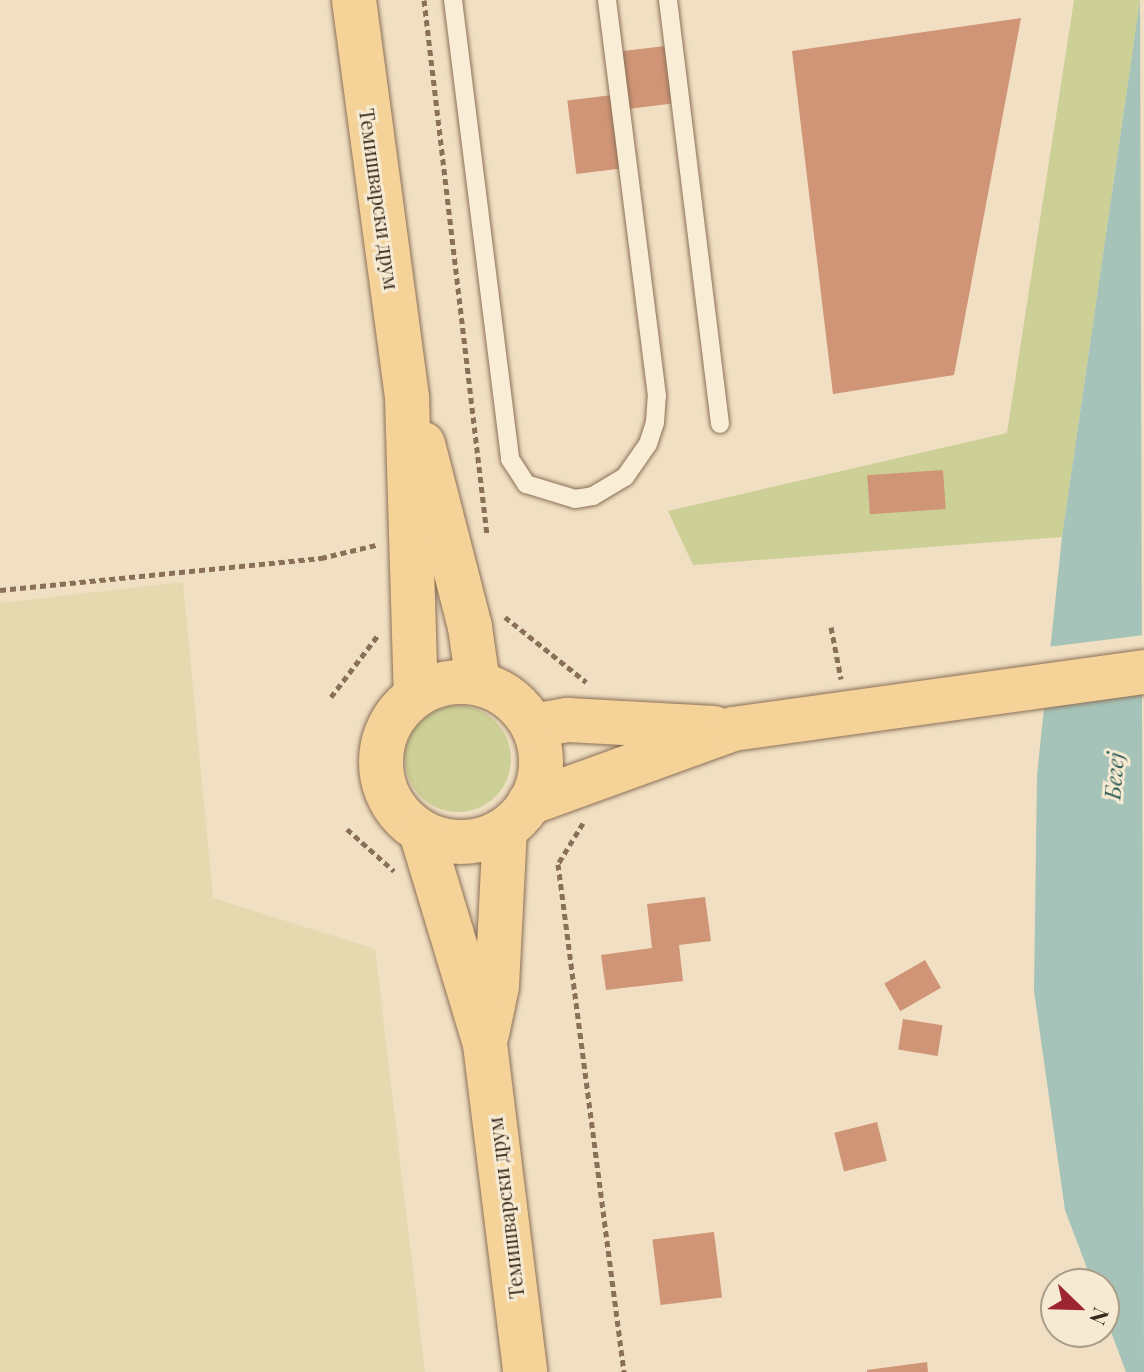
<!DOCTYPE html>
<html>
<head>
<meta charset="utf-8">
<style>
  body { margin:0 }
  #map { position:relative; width:1144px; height:1372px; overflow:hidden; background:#f0dfc2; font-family:"Playfair Display",serif }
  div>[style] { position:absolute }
  .farmland>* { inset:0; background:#e6d9af }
  .green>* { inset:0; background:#cccf96 }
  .round { border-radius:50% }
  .water>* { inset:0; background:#a5c3b8 }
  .pier>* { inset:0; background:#f0dfc2 }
  .building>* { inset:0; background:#d09576; transform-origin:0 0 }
  .path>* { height:5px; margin-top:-2.5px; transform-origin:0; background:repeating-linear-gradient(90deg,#8b7058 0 6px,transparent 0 10px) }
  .roads { filter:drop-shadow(0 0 2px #8b7058) drop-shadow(0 0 2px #8b7058) }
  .service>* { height:18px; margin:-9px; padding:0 9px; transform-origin:9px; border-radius:9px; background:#faedd6 }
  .primary>* { height:44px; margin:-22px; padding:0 22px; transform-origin:22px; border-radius:22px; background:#f5d298 }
  .primary>.ring { margin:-22px; padding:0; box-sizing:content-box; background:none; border:44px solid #f5d298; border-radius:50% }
  span { translate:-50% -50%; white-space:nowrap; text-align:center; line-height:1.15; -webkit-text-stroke:6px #f7ead2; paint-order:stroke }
  .street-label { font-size:20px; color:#3a291d }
  .water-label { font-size:22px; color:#2c5b54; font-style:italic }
  .north { position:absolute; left:1040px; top:1268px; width:80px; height:80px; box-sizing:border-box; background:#f7ead2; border:2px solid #ab9d8a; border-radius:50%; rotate:113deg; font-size:22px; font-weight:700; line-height:32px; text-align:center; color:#3a291d }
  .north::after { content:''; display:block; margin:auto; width:28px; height:36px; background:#9d252f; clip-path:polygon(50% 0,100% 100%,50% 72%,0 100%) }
</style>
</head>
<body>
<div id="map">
  <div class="farmland">
    <div style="clip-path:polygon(183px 582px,213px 898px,375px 949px,425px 1372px,0 1372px,0 603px)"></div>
  </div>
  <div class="green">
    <div style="clip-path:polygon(1074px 0,1140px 0,1062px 537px,693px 565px,668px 511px,1007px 433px)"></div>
    <div class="round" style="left:405px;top:706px;width:106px;height:106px"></div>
  </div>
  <div class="water">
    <div style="clip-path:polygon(1140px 0,1144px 1372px,1126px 1372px,1104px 1313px,1104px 1284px,1093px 1284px,1065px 1210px,1034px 991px,1037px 775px,1062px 537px)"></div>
  </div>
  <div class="pier">
    <div style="clip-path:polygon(1144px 635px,1144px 690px,1041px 703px,1047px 647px)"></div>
  </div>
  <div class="building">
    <div style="clip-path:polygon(1021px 18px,954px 375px,833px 394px,792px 51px)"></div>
    <div style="left:665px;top:46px;width:58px;height:44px;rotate:83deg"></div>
    <div style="left:612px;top:95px;width:74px;height:45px;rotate:83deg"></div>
    <div style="left:943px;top:470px;width:39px;height:76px;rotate:86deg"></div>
    <div style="clip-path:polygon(705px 897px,711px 941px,679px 945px,683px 981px,606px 990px,601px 955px,652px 948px,647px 904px)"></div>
    <div style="left:925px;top:960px;width:32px;height:47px;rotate:60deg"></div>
    <div style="left:903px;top:1019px;width:40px;height:31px;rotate:9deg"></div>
    <div style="left:877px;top:1122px;width:40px;height:44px;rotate:76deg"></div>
    <div style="left:714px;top:1232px;width:66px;height:62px;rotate:83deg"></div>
    <div style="clip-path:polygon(927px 1362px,928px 1372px,867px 1372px,867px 1370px)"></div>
  </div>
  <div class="path">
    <div style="left:424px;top:0;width:539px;rotate:83.28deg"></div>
    <div style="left:0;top:590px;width:323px;rotate:-5.7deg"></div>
    <div style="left:321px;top:558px;width:57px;rotate:-13.3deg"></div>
    <div style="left:505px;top:617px;width:104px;rotate:38.7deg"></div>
    <div style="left:831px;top:627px;width:53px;rotate:79.1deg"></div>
    <div style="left:331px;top:697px;width:78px;rotate:-52.8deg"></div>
    <div style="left:583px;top:823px;width:48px;rotate:121.4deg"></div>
    <div style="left:558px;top:864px;width:512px;rotate:82.6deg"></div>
    <div style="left:347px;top:829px;width:63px;rotate:41.8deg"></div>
  </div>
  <div class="roads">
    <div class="service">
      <div style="left:453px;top:0;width:463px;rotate:82.9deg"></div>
      <div style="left:510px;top:459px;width:30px;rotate:57deg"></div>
      <div style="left:526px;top:484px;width:51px;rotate:17deg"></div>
      <div style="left:575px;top:499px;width:18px;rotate:-9deg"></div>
      <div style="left:593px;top:496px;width:37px;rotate:-31deg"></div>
      <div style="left:625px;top:477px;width:40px;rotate:-55.1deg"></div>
      <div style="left:648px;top:444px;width:23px;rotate:-72deg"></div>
      <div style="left:655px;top:422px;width:26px;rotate:-86deg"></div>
      <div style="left:657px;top:396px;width:399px;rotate:-97.2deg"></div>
      <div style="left:668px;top:0;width:427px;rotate:83deg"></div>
    </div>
    <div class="primary">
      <div style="left:354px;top:0;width:402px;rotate:82.4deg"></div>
      <div style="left:407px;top:398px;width:297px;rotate:88.3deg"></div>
      <div style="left:423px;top:444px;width:189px;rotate:75.6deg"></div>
      <div style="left:470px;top:627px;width:57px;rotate:81.9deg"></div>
      <div class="ring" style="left:381px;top:682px;width:116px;height:116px"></div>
      <div style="left:533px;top:726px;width:36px;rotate:-10deg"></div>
      <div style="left:568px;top:720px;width:146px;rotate:3.1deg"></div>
      <div style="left:529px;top:803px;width:217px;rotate:-19.9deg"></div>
      <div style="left:733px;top:729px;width:415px;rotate:-7.9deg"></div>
      <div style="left:421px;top:832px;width:221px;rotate:73.2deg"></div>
      <div style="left:485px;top:1044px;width:330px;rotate:83deg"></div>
      <div style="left:487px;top:1034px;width:49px;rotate:-78.2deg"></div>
      <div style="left:497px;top:986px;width:156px;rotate:-87.1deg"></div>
    </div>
  </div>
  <div class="street-label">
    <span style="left:380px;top:199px;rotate:82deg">Темишварски друм</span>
    <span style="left:505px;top:1208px;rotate:-97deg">Темишварски друм</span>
  </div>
  <div class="water-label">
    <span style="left:1114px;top:776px;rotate:-85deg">Бегеј</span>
  </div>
  <div class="north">N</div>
</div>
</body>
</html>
